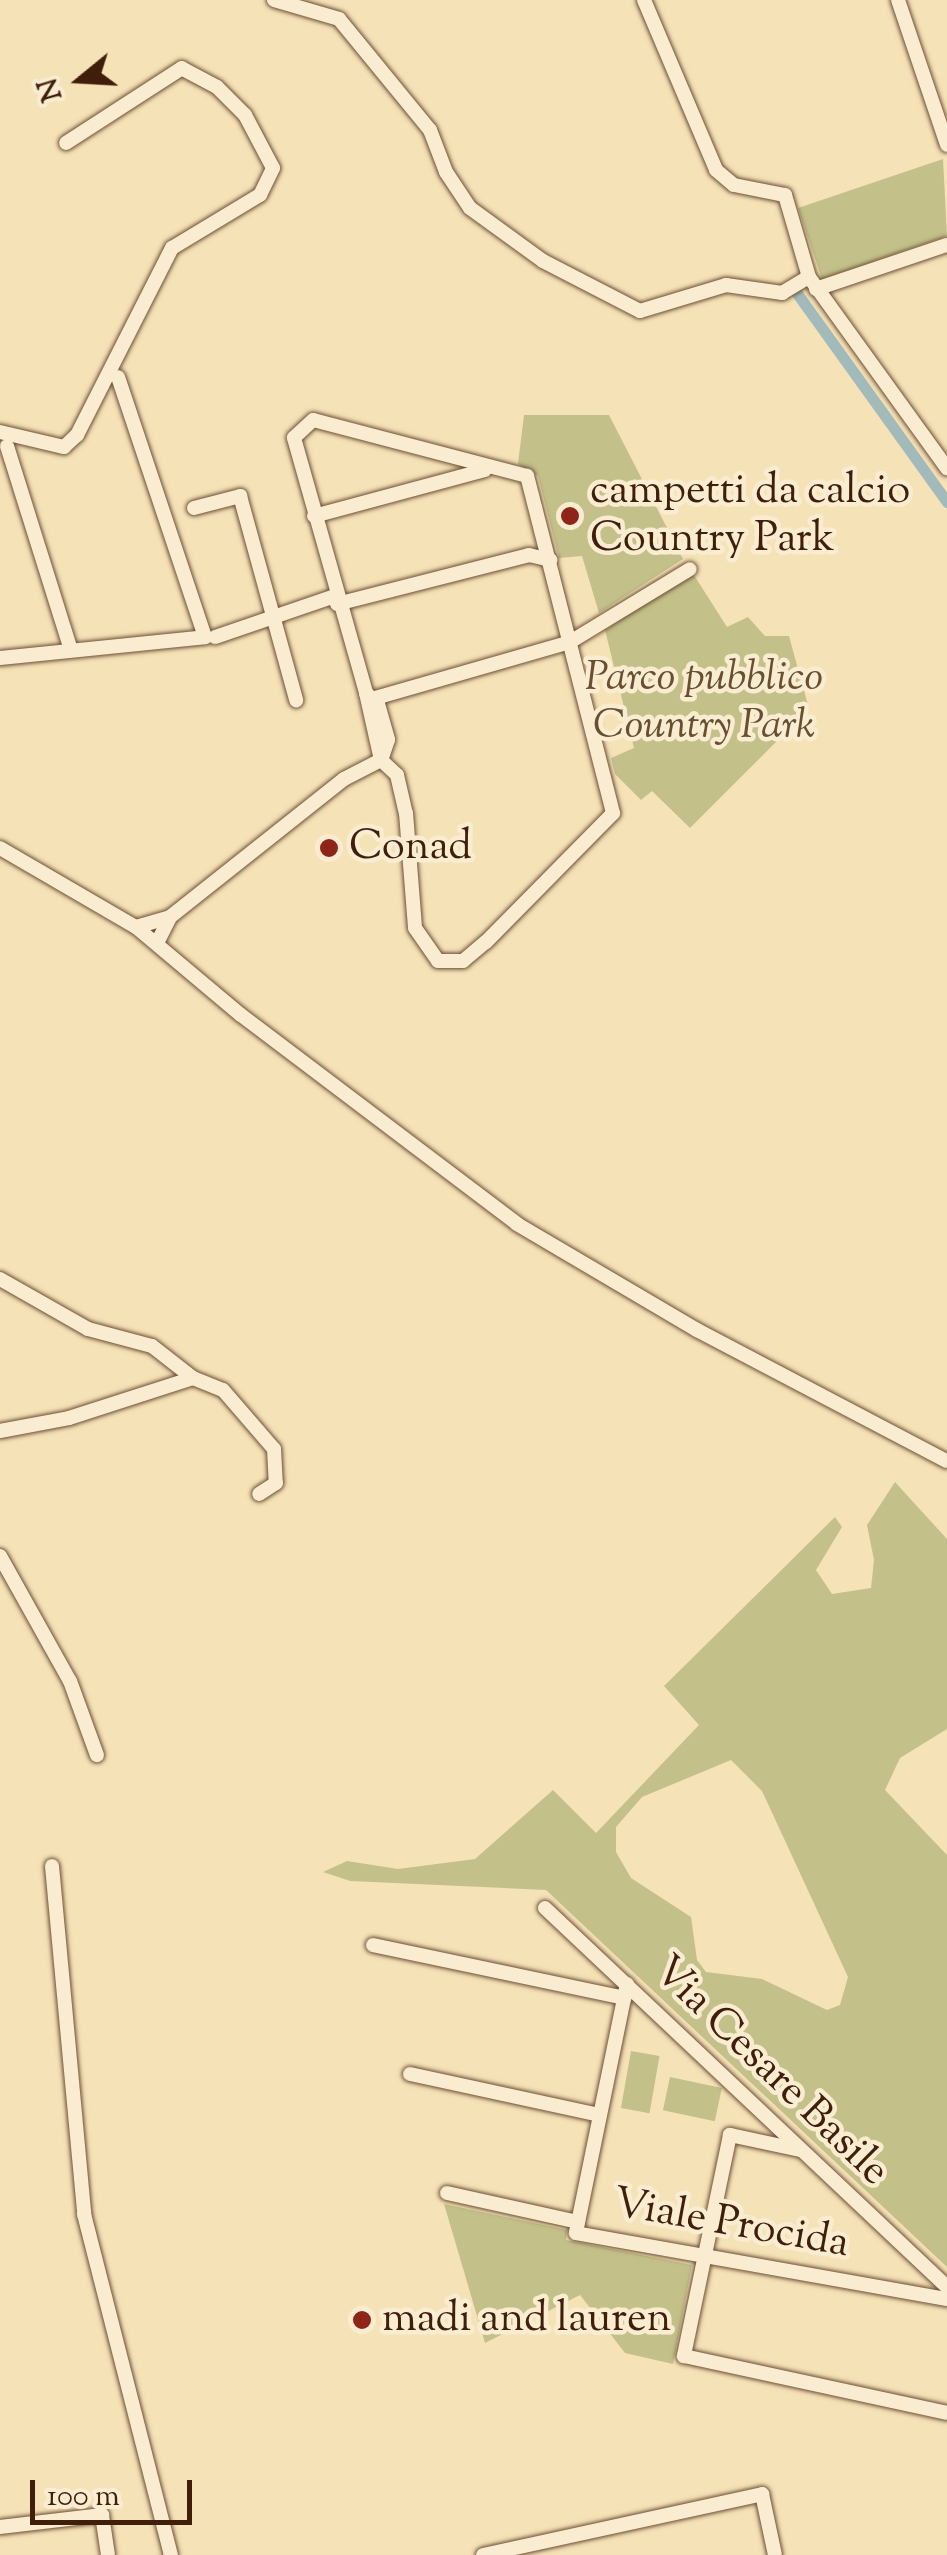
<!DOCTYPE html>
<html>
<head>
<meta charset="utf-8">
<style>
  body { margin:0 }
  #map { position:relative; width:947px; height:2555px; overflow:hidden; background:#f6e2b7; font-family:"Sorts Mill Goudy",serif }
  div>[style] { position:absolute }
  .green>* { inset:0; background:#c3c189; transform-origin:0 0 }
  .canal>* { height:11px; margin:-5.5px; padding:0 5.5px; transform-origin:5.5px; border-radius:5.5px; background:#a2bbba }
  .roads { filter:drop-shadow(0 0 2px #6d4f35) drop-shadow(0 0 2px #6d4f35) }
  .minor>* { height:14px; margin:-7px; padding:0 7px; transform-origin:7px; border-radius:7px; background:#f9ecd0 }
  .dots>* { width:28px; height:28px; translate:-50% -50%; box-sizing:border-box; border:5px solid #f9ecd0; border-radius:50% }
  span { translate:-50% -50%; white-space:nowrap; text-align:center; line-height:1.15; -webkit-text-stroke:9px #f9ecd0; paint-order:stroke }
  .poi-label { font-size:42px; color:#3f1e0a }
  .left { translate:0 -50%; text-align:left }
  .park-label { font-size:42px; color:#674f30; font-style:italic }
  .street-label { font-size:42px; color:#3f1e0a }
  .north { position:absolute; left:30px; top:30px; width:100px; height:100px; -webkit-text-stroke:8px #f9ecd0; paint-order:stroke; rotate:252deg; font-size:28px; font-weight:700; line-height:40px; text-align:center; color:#3f1e0a }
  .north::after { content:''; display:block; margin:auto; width:35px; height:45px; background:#3f1e0a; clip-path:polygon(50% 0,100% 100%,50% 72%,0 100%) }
  .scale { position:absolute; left:30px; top:2480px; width:162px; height:45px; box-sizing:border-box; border:5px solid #3f1e0a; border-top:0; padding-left:12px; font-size:30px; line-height:35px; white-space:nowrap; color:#3f1e0a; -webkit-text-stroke:8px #f9ecd0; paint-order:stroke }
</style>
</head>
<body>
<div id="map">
  <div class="green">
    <div style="clip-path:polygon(943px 159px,947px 236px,822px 279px,798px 208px)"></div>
    <div style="clip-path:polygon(524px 415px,609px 415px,683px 559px,599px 613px,582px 556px,559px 558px,538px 476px,518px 464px)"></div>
    <div style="clip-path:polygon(692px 572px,727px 627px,748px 617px,765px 636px,789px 636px,809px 709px,690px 828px,652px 791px,641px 800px,615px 774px,611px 758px,634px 748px,605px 630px)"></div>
    <div style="clip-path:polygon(evenodd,895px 1482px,947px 1539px,947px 1729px,900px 1758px,885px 1790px,947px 1855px,947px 2267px,546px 1890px,350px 1881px,323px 1872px,347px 1861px,398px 1869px,475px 1859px,553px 1790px,596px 1833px,699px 1725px,664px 1686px,835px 1517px,842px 1527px,816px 1570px,832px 1594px,871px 1588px,874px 1560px,867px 1525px,895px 1482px,731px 1760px,762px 1791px,848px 1977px,840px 2005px,827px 2010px,762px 1979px,706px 1972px,697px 1960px,691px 1917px,631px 1878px,616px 1852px,616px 1827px,642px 1797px,731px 1760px)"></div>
    <div style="left:631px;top:2051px;width:29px;height:58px;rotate:10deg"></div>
    <div style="left:670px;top:2077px;width:53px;height:34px;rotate:12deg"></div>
    <div style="clip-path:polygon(444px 2204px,567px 2230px,566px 2240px,692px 2265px,673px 2364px,625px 2353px,580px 2295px,485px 2343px)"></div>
  </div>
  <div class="canal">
    <div style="left:796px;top:292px;width:259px;rotate:54.3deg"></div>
  </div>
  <div class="roads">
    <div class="minor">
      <div style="left:274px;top:0;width:68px;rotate:16.3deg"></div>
      <div style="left:339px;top:19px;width:144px;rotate:50.7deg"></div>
      <div style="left:430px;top:130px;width:45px;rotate:69.1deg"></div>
      <div style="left:446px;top:172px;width:43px;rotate:56.3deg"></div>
      <div style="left:470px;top:208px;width:90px;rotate:36deg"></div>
      <div style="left:543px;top:261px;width:109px;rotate:27.3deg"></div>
      <div style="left:640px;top:311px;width:90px;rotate:-16.8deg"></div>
      <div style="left:726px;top:285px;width:57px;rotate:8.1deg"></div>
      <div style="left:782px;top:293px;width:31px;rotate:-31deg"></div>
      <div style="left:644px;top:0;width:185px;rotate:67deg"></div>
      <div style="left:716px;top:170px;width:23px;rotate:40deg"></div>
      <div style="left:734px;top:185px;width:52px;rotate:11.1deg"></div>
      <div style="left:785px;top:195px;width:85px;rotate:73.7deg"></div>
      <div style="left:809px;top:277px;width:236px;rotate:54.2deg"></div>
      <div style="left:898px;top:0;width:153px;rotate:71.3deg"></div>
      <div style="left:816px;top:289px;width:138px;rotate:-18.6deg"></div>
      <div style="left:0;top:432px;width:66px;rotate:13.2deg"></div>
      <div style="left:64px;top:447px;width:18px;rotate:-43deg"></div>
      <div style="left:77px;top:435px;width:210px;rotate:-63.1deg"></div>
      <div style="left:172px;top:248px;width:103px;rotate:-31.1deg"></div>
      <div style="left:260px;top:195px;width:30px;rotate:-64deg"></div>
      <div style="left:273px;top:168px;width:60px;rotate:-117.8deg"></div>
      <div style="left:245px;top:115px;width:40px;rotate:-135deg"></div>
      <div style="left:217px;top:87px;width:40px;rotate:-152deg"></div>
      <div style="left:182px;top:68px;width:138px;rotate:147.1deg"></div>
      <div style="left:7px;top:446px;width:211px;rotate:72.6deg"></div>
      <div style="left:194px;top:508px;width:48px;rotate:-14.6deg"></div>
      <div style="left:240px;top:496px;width:212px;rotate:74.6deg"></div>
      <div style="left:314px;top:516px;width:177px;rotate:-15.1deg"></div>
      <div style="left:337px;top:604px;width:198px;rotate:-14.3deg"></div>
      <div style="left:529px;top:555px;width:22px;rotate:13deg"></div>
      <div style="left:215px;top:637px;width:127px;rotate:-18.9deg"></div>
      <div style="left:0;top:658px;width:206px;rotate:-5.8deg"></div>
      <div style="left:205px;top:637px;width:274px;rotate:-108.5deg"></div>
      <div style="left:366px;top:693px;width:16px;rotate:43deg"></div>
      <div style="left:378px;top:704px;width:37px;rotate:74deg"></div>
      <div style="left:388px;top:740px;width:21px;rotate:109deg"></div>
      <div style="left:381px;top:760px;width:69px;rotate:-102.6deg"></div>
      <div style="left:375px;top:698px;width:203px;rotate:-16deg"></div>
      <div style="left:570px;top:642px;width:140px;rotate:-31.3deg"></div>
      <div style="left:0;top:848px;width:157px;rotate:30.2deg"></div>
      <div style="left:136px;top:927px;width:137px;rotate:40deg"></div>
      <div style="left:241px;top:1015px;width:346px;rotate:37.1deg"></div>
      <div style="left:517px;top:1224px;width:209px;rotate:30.5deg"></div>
      <div style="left:697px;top:1330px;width:282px;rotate:27.7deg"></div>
      <div style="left:136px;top:927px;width:35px;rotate:-16deg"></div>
      <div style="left:157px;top:943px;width:29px;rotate:-63deg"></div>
      <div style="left:170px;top:917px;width:222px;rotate:-38.4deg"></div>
      <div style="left:344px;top:779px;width:42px;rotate:-27.2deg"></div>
      <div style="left:381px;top:760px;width:22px;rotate:43deg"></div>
      <div style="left:397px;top:775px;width:39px;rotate:77deg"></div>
      <div style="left:406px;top:813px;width:115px;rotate:85.5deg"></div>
      <div style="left:415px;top:928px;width:40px;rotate:55.1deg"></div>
      <div style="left:438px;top:961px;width:25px"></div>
      <div style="left:463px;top:961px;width:30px;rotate:-40deg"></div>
      <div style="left:486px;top:942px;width:181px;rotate:-45.4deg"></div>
      <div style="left:613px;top:813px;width:348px;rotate:-104.3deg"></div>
      <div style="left:527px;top:476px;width:221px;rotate:-165.3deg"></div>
      <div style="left:313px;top:420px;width:26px;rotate:137deg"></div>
      <div style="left:294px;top:438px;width:265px;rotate:74.2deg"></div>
      <div style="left:0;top:1279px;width:101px;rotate:29.6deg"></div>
      <div style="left:88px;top:1329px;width:66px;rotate:14.9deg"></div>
      <div style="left:152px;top:1346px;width:52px;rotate:38deg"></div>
      <div style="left:193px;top:1378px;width:32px;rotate:22deg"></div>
      <div style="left:223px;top:1390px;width:78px;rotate:49.2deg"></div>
      <div style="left:274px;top:1449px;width:34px;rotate:87deg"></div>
      <div style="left:276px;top:1483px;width:20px;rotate:147deg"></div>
      <div style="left:0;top:1431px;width:70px;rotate:-10.7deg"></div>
      <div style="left:69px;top:1418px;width:130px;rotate:-17.9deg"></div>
      <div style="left:0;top:1556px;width:143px;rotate:60.8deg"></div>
      <div style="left:70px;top:1681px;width:79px;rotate:70deg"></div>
      <div style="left:52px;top:1866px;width:349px;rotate:84.7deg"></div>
      <div style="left:84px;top:2214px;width:352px;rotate:75.7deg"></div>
      <div style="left:545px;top:1908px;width:552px;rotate:43.31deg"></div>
      <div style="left:373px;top:1945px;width:257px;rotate:11.9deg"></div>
      <div style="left:627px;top:1984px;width:254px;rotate:101.6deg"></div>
      <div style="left:576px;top:2233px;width:377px;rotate:10.1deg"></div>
      <div style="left:410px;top:2074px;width:194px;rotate:12.2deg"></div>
      <div style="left:800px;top:2150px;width:72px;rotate:-167.9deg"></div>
      <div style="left:730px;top:2135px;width:226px;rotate:101.8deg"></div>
      <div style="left:684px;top:2356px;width:269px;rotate:12.2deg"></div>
      <div style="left:447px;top:2193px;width:134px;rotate:12.5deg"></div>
      <div style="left:0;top:2527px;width:103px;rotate:-6.7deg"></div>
      <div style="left:102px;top:2515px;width:40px;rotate:81.5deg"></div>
      <div style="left:483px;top:2555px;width:286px;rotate:-12.3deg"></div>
      <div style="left:762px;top:2494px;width:62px;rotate:78deg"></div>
    </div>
  </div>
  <div class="dots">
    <div style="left:570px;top:516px;background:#8f2418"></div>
    <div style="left:329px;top:848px;background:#8f2418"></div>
    <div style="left:362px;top:2320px;background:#8f2418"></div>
  </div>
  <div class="poi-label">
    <span class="left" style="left:590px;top:516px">campetti da calcio<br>Country Park</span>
    <span class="left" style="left:349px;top:848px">Conad</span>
    <span class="left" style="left:382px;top:2320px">madi and lauren</span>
  </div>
  <div class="park-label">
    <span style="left:704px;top:703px">Parco pubblico<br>Country Park</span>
  </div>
  <div class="street-label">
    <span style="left:770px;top:2072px;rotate:44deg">Via Cesare Basile</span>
    <span style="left:731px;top:2225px;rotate:10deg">Viale Procida</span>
  </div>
  <div class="north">N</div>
  <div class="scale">100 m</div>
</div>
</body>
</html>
